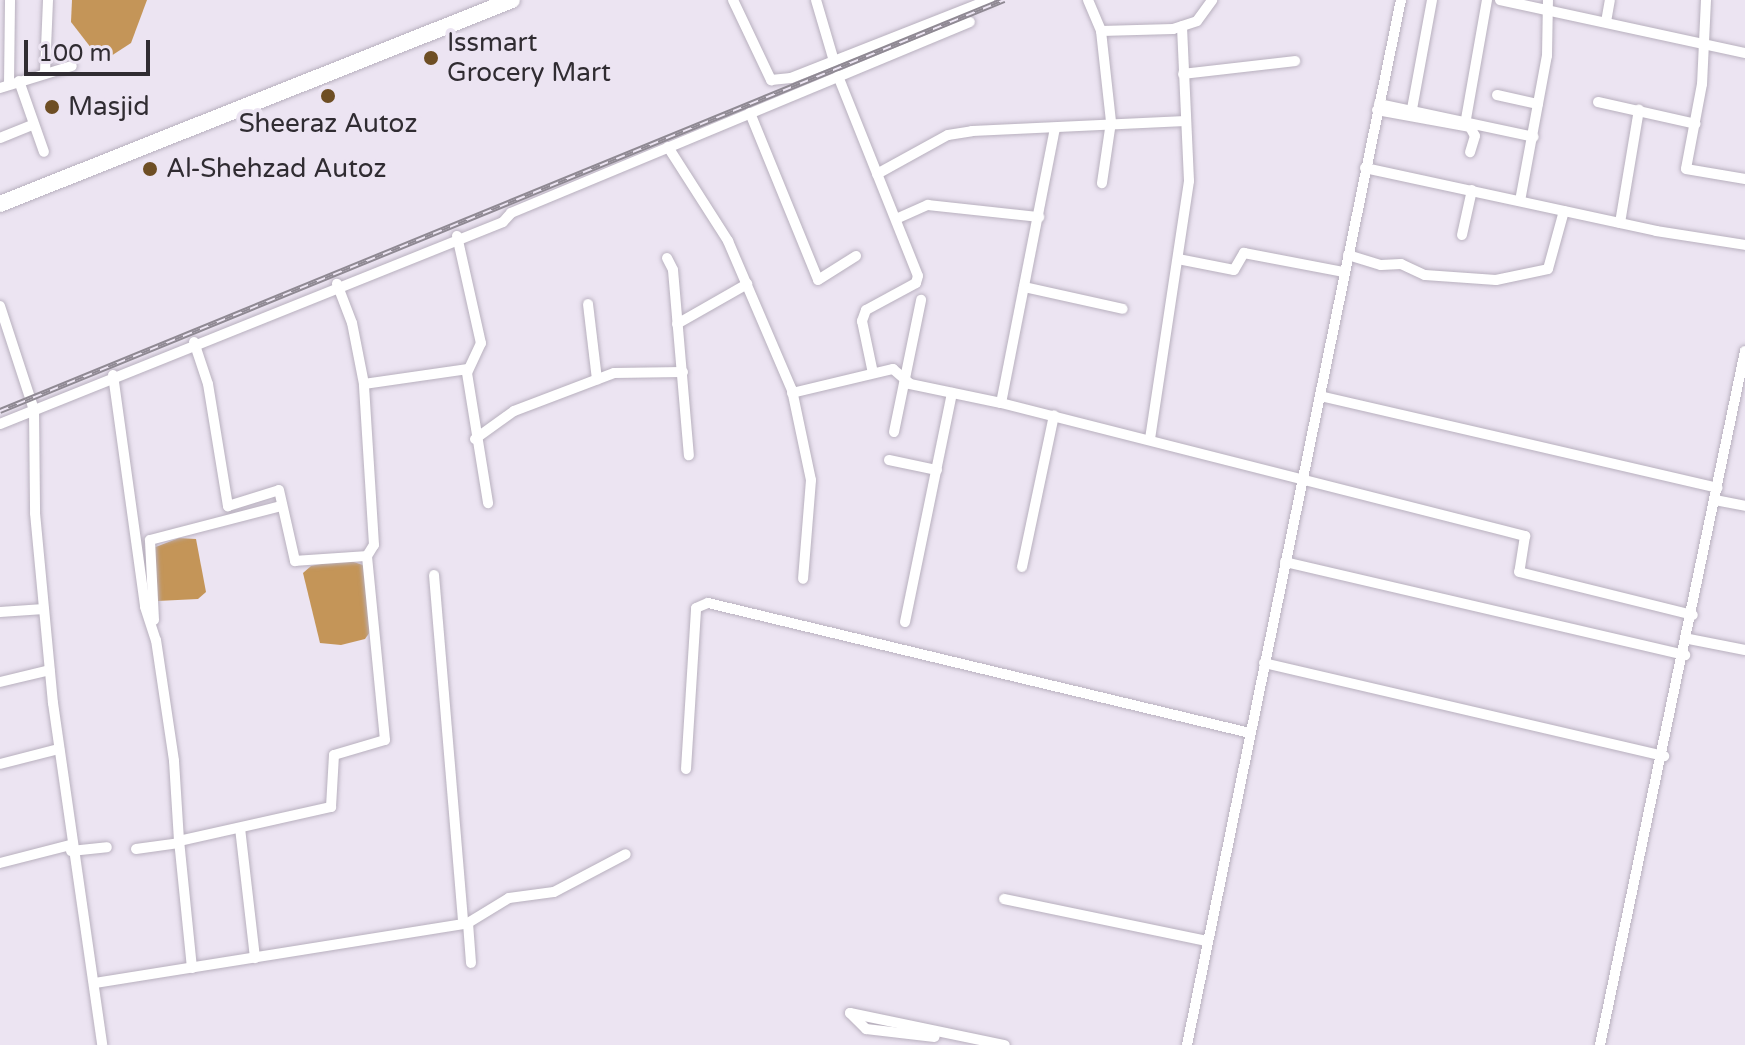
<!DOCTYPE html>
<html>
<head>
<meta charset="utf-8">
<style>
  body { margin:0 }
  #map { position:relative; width:1745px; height:1045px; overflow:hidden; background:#ece4f2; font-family:"Varela Round",sans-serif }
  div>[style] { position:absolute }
  .water>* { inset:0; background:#c49558 }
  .roads { filter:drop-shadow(0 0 2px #b8b0be) drop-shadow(0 0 2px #b8b0be) }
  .minor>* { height:10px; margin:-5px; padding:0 5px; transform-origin:5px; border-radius:5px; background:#fff }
  .highway>* { height:16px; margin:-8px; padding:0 8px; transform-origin:8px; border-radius:8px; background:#fff }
  .rail>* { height:6px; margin-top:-3px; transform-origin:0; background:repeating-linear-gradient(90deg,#ece4f2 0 9px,#8f8993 0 18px); box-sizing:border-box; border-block:2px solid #8f8993 }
  .dots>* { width:22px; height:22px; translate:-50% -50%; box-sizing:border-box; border:4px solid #ece4f2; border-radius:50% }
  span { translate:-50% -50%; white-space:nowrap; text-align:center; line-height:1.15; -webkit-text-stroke:8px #ece4f2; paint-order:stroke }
  .poi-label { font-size:26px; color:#302c32 }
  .left { translate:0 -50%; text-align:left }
  .scale { position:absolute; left:24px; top:40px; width:126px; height:36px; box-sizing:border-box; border:4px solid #302c32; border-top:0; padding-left:10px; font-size:24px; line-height:28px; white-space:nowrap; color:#302c32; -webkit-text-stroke:6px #ece4f2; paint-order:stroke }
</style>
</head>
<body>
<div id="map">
  <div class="water">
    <div style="clip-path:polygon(72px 0,147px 0,131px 43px,111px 56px,95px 53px,71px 22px)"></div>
    <div style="clip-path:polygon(179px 538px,196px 539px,206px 592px,198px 599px,157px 601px,153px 548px)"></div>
    <div style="clip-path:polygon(344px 559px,363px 565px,372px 629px,365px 639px,341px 645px,320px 643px,303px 573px,311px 566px)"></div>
  </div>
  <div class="roads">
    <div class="minor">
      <div style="left:733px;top:0;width:89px;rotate:64.6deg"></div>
      <div style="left:771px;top:80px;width:20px;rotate:-6deg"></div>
      <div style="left:791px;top:78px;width:213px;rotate:-21.5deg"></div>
      <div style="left:816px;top:0;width:64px;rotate:73.6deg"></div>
      <div style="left:1088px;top:0;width:34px;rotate:67deg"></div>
      <div style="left:1101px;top:31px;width:92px;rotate:83.7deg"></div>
      <div style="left:1111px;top:122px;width:62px;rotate:98.4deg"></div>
      <div style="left:1500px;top:0;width:251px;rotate:12.2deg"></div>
      <div style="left:1706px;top:0;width:84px;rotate:92.7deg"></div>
      <div style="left:1702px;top:84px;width:86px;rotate:100.7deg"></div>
      <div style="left:1686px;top:169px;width:60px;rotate:9.6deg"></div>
      <div style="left:1606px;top:22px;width:22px;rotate:-80deg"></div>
      <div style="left:1101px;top:31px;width:72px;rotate:-1.6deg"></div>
      <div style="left:1173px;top:29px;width:25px;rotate:-18deg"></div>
      <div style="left:1197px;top:21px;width:26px;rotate:-54deg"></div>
      <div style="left:45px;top:72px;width:72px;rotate:-87.6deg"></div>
      <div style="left:1183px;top:74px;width:113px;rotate:-6.6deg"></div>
      <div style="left:838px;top:76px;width:215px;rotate:68.2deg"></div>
      <div style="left:918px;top:276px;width:7px;rotate:106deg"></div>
      <div style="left:916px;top:283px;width:57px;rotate:151.6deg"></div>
      <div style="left:866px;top:310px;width:12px;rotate:110deg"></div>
      <div style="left:862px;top:321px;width:53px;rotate:78.1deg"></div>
      <div style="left:19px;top:81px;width:75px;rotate:70.6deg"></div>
      <div style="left:9px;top:84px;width:84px;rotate:-89.3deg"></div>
      <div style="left:0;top:88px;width:75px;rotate:-17deg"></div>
      <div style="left:1497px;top:95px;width:42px;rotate:12.4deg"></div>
      <div style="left:1598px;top:102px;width:100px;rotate:12.7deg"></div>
      <div style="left:1379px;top:104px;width:158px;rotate:12deg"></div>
      <div style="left:1412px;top:109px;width:111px;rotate:-79.6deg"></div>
      <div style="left:1377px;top:110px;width:95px;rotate:10.4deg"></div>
      <div style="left:1470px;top:127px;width:10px;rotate:61deg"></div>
      <div style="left:1475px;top:136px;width:17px;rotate:107deg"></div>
      <div style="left:750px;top:113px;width:180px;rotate:67.8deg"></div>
      <div style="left:818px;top:280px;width:45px;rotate:-32.3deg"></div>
      <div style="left:1466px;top:119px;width:121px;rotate:-80deg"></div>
      <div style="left:1055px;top:128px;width:280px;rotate:101.1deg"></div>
      <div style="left:1001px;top:403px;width:541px;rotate:14.24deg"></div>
      <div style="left:1525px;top:536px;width:36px;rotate:99deg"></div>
      <div style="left:1519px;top:572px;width:179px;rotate:13.9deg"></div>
      <div style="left:0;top:138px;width:35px;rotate:-22deg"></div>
      <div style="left:668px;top:147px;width:112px;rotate:57.4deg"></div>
      <div style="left:728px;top:241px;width:162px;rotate:66.8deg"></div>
      <div style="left:792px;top:390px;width:92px;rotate:78.1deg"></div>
      <div style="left:811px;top:480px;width:99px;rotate:94.6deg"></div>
      <div style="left:1365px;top:168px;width:298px;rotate:12.2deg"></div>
      <div style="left:1656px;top:231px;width:90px;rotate:8.9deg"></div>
      <div style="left:877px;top:174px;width:81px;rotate:-28.8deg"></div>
      <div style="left:948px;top:135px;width:24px;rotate:-9deg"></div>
      <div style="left:972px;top:131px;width:214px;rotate:-2.7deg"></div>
      <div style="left:1520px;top:201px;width:147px;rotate:-79.5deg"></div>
      <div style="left:1547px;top:56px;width:56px;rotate:-89deg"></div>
      <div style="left:896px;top:219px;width:35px;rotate:-24deg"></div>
      <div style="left:928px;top:205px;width:112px;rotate:6.2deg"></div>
      <div style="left:1620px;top:223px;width:115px;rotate:-80.5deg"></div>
      <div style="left:1462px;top:235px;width:46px;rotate:-77.5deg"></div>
      <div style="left:457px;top:236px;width:110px;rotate:77.4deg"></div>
      <div style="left:481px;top:343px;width:33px;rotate:115deg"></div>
      <div style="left:467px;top:373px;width:132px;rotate:80.8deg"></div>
      <div style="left:1348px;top:255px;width:34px;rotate:17deg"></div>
      <div style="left:1381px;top:265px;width:20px;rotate:-3deg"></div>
      <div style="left:1401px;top:264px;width:26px;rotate:25deg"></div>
      <div style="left:1425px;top:275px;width:71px;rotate:4deg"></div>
      <div style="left:1496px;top:280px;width:53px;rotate:-11.9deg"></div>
      <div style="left:1548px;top:269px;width:60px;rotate:-74.6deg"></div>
      <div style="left:667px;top:258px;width:13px;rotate:63deg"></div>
      <div style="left:673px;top:270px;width:186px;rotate:85.1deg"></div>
      <div style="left:1178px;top:259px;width:57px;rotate:11.1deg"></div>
      <div style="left:1234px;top:270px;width:20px;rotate:-60deg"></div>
      <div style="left:1244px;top:253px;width:102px;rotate:10.8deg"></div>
      <div style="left:1024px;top:287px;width:101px;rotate:12.5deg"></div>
      <div style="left:588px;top:304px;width:76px;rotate:83.2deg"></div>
      <div style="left:0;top:306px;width:109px;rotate:71.9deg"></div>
      <div style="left:34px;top:410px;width:103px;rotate:89.4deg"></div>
      <div style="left:35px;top:513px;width:191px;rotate:84.6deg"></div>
      <div style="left:53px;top:703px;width:345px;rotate:81.8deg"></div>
      <div style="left:677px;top:324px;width:81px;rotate:-29.7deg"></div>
      <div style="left:194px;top:342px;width:44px;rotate:71.6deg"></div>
      <div style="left:208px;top:384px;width:124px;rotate:80.7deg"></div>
      <div style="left:228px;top:506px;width:53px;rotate:-17.4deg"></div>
      <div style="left:279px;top:490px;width:73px;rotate:77.3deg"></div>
      <div style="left:295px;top:561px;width:72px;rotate:-4deg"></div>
      <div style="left:113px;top:375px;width:234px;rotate:82.1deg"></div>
      <div style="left:145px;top:607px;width:35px;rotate:72deg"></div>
      <div style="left:156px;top:640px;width:122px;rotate:81.5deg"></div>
      <div style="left:174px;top:761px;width:80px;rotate:86.4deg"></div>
      <div style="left:364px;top:384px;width:105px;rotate:-8.2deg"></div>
      <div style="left:792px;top:393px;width:104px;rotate:-13.4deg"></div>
      <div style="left:893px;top:369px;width:23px;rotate:41deg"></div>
      <div style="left:910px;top:384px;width:93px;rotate:11.8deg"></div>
      <div style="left:1320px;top:396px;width:408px;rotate:13deg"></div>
      <div style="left:0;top:424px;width:542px;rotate:-21.88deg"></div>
      <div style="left:503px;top:222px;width:12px;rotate:-48deg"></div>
      <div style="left:511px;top:213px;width:497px;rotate:-22.6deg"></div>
      <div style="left:894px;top:432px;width:135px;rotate:-78.4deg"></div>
      <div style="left:475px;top:439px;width:48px;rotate:-35.7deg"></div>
      <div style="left:514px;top:411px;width:107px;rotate:-20.8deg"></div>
      <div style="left:614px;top:373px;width:69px;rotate:-0.8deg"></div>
      <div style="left:1150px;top:439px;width:261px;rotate:-81.4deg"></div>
      <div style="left:1189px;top:181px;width:155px;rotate:-92.6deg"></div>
      <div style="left:889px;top:460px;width:49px;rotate:11.8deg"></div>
      <div style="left:1715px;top:500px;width:31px;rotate:11deg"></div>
      <div style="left:1285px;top:562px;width:411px;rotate:13.1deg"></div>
      <div style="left:1022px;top:567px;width:155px;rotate:-78.1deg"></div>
      <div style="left:434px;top:575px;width:349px;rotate:85.2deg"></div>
      <div style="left:0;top:612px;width:44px;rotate:-3.9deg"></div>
      <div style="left:154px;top:620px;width:80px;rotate:-92.9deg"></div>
      <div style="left:150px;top:540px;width:135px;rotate:-14.5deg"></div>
      <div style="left:905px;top:622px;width:234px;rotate:-78.4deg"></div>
      <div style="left:1689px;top:639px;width:57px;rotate:11.1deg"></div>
      <div style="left:1264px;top:663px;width:411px;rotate:13.1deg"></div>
      <div style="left:0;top:682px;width:51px;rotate:-13.5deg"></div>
      <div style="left:0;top:764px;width:61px;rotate:-14.3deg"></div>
      <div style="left:686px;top:769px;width:161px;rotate:-86.4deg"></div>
      <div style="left:696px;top:608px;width:13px;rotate:-23deg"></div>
      <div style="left:708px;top:603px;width:557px;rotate:13.49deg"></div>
      <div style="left:240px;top:828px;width:131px;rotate:83.4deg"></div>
      <div style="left:136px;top:849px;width:43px;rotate:-7.9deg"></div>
      <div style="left:71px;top:851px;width:36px;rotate:-6deg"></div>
      <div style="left:0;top:863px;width:72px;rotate:-14.4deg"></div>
      <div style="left:1004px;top:899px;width:207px;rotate:11.7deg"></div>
      <div style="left:468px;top:923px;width:48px;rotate:-31.4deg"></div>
      <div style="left:509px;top:898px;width:45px;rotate:-7.6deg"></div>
      <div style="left:554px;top:892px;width:81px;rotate:-27.8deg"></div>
      <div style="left:192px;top:968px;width:128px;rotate:-95.8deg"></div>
      <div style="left:179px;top:841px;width:156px;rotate:-12.6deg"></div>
      <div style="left:331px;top:807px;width:52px;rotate:-86.7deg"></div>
      <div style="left:334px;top:755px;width:53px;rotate:-16.4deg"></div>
      <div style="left:385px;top:740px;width:185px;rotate:-95.6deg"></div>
      <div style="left:367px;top:556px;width:13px;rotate:-58deg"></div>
      <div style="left:374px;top:545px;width:161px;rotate:-93.6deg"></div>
      <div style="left:364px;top:384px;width:62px;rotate:-101.1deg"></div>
      <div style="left:352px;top:323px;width:42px;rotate:-111deg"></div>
      <div style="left:95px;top:983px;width:378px;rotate:-9.1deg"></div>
      <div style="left:468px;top:923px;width:40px;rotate:85.7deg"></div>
      <div style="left:850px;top:1013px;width:158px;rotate:11.7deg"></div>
      <div style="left:850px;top:1013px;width:23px;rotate:45deg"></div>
      <div style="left:866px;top:1029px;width:69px;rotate:6.6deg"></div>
      <div style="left:1187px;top:1045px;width:1067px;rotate:-78.43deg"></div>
      <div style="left:1600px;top:1045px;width:709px;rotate:-78.2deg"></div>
    </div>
    <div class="highway">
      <div style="left:0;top:204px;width:551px;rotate:-21.72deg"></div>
    </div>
  </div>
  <div class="rail">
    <div style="left:0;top:411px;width:1085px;rotate:-22.26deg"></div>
  </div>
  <div class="dots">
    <div style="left:431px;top:58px;background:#6e4e24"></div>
    <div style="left:328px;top:96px;background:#6e4e24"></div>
    <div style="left:52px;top:107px;background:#6e4e24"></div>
    <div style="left:150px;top:169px;background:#6e4e24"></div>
  </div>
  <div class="poi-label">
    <span class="left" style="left:447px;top:58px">Issmart<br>Grocery Mart</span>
    <span class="left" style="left:68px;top:107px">Masjid</span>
    <span style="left:328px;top:124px">Sheeraz Autoz</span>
    <span class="left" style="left:166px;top:169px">Al-Shehzad Autoz</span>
  </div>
  <div class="scale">100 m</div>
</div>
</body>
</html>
